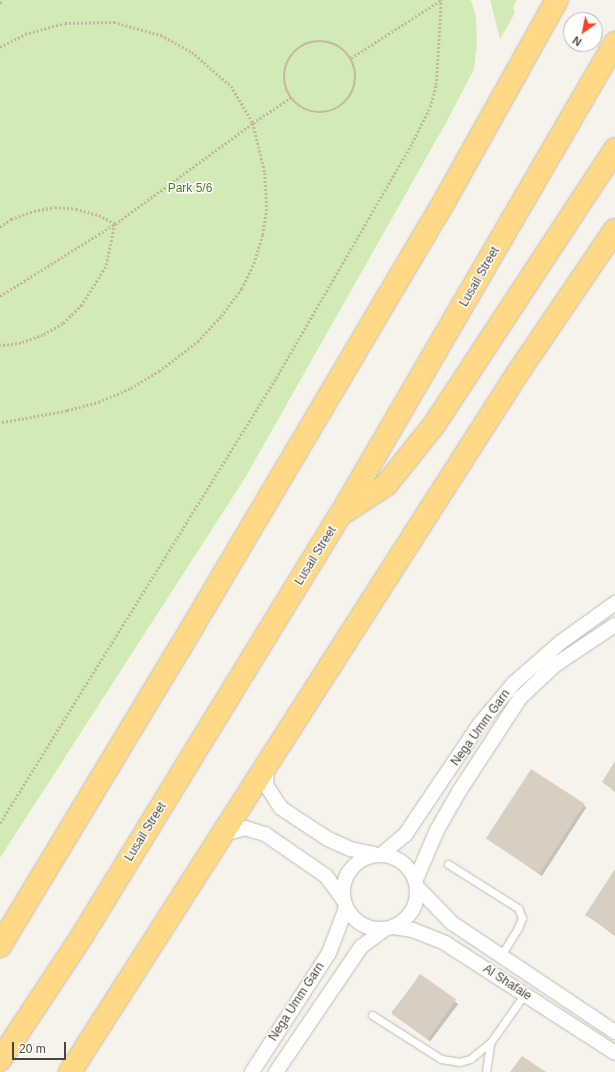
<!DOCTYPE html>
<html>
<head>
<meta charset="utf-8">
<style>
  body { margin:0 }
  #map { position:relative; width:615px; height:1072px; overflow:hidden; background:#f6f3ec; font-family:Helvetica,sans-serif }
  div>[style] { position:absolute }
  .green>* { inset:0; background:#d2eab5 }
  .shadow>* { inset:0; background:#0003; transform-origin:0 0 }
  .building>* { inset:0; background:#d8cfc1; transform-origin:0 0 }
  .path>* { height:2.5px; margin-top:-1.25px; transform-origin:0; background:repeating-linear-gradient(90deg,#c4b79f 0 2px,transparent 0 4px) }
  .path>.ring { margin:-1.25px; padding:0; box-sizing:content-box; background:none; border:2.5px solid #c4b79f; border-radius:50% }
  .roads { filter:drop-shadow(0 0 1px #c2bbae) drop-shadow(0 0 1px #c2bbae) }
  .service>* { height:7px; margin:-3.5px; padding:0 3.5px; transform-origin:3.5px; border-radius:3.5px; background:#fff }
  .minor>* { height:14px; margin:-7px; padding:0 7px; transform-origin:7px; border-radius:7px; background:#fff }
  .minor>.ring { margin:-7px; padding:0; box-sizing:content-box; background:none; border:14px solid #fff; border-radius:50% }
  .trunk>* { height:22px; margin:-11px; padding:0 11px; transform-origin:11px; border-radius:11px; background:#ffd985 }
  span { translate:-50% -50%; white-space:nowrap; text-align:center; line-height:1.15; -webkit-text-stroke:3px #fff; paint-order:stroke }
  .park-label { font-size:12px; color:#4a7f2a }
  .street-label { font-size:12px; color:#4b4439 }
  .north { position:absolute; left:563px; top:12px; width:40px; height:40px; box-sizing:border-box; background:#fff; border:1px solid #b7b4b0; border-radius:50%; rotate:213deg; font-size:11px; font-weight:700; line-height:16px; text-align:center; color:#4b4439 }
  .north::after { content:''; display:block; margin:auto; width:14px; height:18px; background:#fc3f1d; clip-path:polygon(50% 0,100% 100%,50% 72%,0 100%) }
  .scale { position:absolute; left:12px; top:1042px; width:54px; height:18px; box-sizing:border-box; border:2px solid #4b4439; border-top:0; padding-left:5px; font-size:12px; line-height:14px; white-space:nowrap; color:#4b4439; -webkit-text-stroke:3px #fff; paint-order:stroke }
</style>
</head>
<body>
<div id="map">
  <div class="green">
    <div style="clip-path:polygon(0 0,471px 0,476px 16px,477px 43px,474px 69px,447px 121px,245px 478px,0 858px)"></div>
    <div style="clip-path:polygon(490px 0,517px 0,513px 7px,515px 13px,500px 39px)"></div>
  </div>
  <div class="shadow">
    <div style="clip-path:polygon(615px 762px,615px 792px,603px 782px)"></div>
    <div style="clip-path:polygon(584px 805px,586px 808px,542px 876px,488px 839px)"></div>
    <div style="clip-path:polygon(615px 871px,615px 936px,587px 915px)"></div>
    <div style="left:420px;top:975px;width:48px;height:47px;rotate:37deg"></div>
  </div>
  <div class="building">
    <div style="clip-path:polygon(615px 761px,615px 791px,602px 782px)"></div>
    <div style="left:531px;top:769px;width:64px;height:83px;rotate:33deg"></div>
    <div style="clip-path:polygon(615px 869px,615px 934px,585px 915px)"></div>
    <div style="left:420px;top:974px;width:44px;height:49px;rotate:35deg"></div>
    <div style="clip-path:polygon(522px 1056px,546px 1072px,510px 1072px)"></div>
  </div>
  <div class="path">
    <div style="left:0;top:3px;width:4px;rotate:-45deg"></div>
    <div class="ring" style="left:284px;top:41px;width:69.5px;height:69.5px"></div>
    <div style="left:0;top:47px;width:28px;rotate:-27deg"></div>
    <div style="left:25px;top:34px;width:41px;rotate:-15.4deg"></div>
    <div style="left:65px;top:23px;width:49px;rotate:-1.2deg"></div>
    <div style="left:114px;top:22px;width:49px;rotate:15.5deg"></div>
    <div style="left:161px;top:35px;width:35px;rotate:29deg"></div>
    <div style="left:192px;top:52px;width:52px;rotate:41.1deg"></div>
    <div style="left:231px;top:86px;width:43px;rotate:59.3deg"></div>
    <div style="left:253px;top:123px;width:45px;rotate:-34deg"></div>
    <div style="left:351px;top:58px;width:107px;rotate:-32.8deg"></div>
    <div style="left:0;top:227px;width:14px;rotate:-36deg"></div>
    <div style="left:11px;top:219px;width:24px;rotate:-19deg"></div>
    <div style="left:34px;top:211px;width:21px;rotate:-11deg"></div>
    <div style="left:55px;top:207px;width:21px;rotate:5deg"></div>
    <div style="left:76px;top:209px;width:24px;rotate:15deg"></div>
    <div style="left:99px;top:215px;width:18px;rotate:29deg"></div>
    <div style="left:115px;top:224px;width:44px;rotate:101.8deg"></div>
    <div style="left:106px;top:267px;width:45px;rotate:122.3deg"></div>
    <div style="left:82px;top:305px;width:27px;rotate:135deg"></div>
    <div style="left:63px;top:324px;width:23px;rotate:151deg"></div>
    <div style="left:43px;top:335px;width:23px;rotate:160deg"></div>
    <div style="left:21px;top:343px;width:21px;rotate:172deg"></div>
    <div style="left:0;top:296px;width:136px;rotate:-32.1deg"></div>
    <div style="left:115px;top:224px;width:171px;rotate:-36.2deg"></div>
    <div style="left:253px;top:123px;width:51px;rotate:76.5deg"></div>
    <div style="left:265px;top:173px;width:36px;rotate:87deg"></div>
    <div style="left:267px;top:209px;width:26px;rotate:99deg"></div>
    <div style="left:263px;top:235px;width:28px;rotate:107deg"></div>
    <div style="left:255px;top:262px;width:30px;rotate:116deg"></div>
    <div style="left:242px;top:289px;width:35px;rotate:127deg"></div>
    <div style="left:221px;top:317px;width:33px;rotate:133deg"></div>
    <div style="left:199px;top:341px;width:49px;rotate:142.4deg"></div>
    <div style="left:160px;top:371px;width:35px;rotate:149deg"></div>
    <div style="left:130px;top:389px;width:33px;rotate:157deg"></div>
    <div style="left:100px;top:402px;width:34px;rotate:165deg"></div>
    <div style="left:67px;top:411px;width:68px;rotate:169.8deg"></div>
    <div style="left:0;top:823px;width:524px;rotate:-58.19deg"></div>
    <div style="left:276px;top:378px;width:272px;rotate:-59.9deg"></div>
    <div style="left:412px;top:143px;width:40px;rotate:-63.4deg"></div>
    <div style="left:430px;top:107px;width:23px;rotate:-75deg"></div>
    <div style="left:436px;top:85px;width:85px;rotate:-86.6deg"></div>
  </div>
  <div class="roads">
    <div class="service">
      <div style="left:448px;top:864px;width:83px;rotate:32.2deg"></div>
      <div style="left:518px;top:908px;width:11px;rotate:68deg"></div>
      <div style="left:522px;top:918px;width:11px;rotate:112deg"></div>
      <div style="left:518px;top:928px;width:34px;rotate:122deg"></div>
      <div style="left:372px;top:1015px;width:82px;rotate:32.5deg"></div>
      <div style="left:441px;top:1059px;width:18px;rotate:9deg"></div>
      <div style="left:459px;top:1062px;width:11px;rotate:-15deg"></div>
      <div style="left:470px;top:1059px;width:26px;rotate:-39deg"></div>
      <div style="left:490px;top:1043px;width:59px;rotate:-54.7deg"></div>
      <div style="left:486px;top:1072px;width:29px;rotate:-82deg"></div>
    </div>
    <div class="minor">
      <div style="left:267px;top:766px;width:19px;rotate:93deg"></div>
      <div style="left:266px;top:785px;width:27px;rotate:57deg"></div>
      <div style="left:281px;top:808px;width:56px;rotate:33.4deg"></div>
      <div style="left:328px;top:839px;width:24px;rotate:24deg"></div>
      <div style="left:350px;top:849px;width:25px;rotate:12deg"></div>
      <div style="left:221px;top:835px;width:25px;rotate:-16deg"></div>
      <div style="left:245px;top:828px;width:21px;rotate:17deg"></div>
      <div style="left:265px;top:834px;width:74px;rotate:34.5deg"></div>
      <div style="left:326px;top:876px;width:29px;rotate:54deg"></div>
      <div style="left:382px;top:854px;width:30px;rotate:-40deg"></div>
      <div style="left:405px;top:835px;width:133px;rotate:-56.1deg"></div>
      <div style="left:479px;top:725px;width:55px;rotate:-50.2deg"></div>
      <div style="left:514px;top:683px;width:62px;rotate:-41.1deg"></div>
      <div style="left:561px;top:642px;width:67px;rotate:-35.8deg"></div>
      <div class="ring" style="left:343px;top:855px;width:60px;height:60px"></div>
      <div style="left:416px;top:879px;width:53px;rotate:-66.8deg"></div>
      <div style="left:437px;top:830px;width:46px;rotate:-60.1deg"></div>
      <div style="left:460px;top:790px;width:110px;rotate:-56.9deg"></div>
      <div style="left:520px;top:698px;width:48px;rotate:-43.3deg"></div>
      <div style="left:555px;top:665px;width:72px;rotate:-33.7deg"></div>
      <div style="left:418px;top:888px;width:49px;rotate:45.8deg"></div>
      <div style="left:452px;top:923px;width:196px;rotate:33.8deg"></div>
      <div style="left:393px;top:927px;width:20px;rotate:9deg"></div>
      <div style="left:413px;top:930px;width:35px;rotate:22deg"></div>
      <div style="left:445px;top:943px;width:202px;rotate:32.9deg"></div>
      <div style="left:252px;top:1072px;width:142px;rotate:-57.1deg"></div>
      <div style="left:329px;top:953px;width:48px;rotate:-69.3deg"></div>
      <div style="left:276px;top:1072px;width:151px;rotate:-55.8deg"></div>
      <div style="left:361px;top:947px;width:30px;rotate:-37deg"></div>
    </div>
    <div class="trunk">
      <div style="left:346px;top:511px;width:48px;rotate:-33deg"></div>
      <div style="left:386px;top:485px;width:77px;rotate:-51.3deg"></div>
      <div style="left:434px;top:425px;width:330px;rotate:-56.7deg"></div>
      <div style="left:0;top:946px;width:348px;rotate:-58.9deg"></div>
      <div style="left:180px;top:648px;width:518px;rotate:-59.38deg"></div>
      <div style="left:444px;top:202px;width:231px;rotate:-60.8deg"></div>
      <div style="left:0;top:1060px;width:149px;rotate:-56.5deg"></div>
      <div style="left:82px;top:936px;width:495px;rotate:-58.5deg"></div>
      <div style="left:341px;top:514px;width:545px;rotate:-59.81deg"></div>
      <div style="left:70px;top:1072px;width:829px;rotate:-57.36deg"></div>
      <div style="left:517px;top:374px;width:174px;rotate:-55.8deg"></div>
    </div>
  </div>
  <div class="park-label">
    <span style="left:190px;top:189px">Park 5/6</span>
  </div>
  <div class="street-label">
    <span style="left:480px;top:277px;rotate:-60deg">Lusail Street</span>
    <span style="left:316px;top:556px;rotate:-58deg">Lusail Street</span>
    <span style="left:481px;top:728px;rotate:-54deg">Nega Umm Garn</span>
    <span style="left:146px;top:832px;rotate:-58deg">Lusail Street</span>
    <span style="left:507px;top:983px;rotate:33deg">Al Shafaie</span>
    <span style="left:297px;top:1002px;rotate:-57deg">Nega Umm Garn</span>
  </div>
  <div class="north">N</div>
  <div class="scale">20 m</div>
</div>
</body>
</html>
